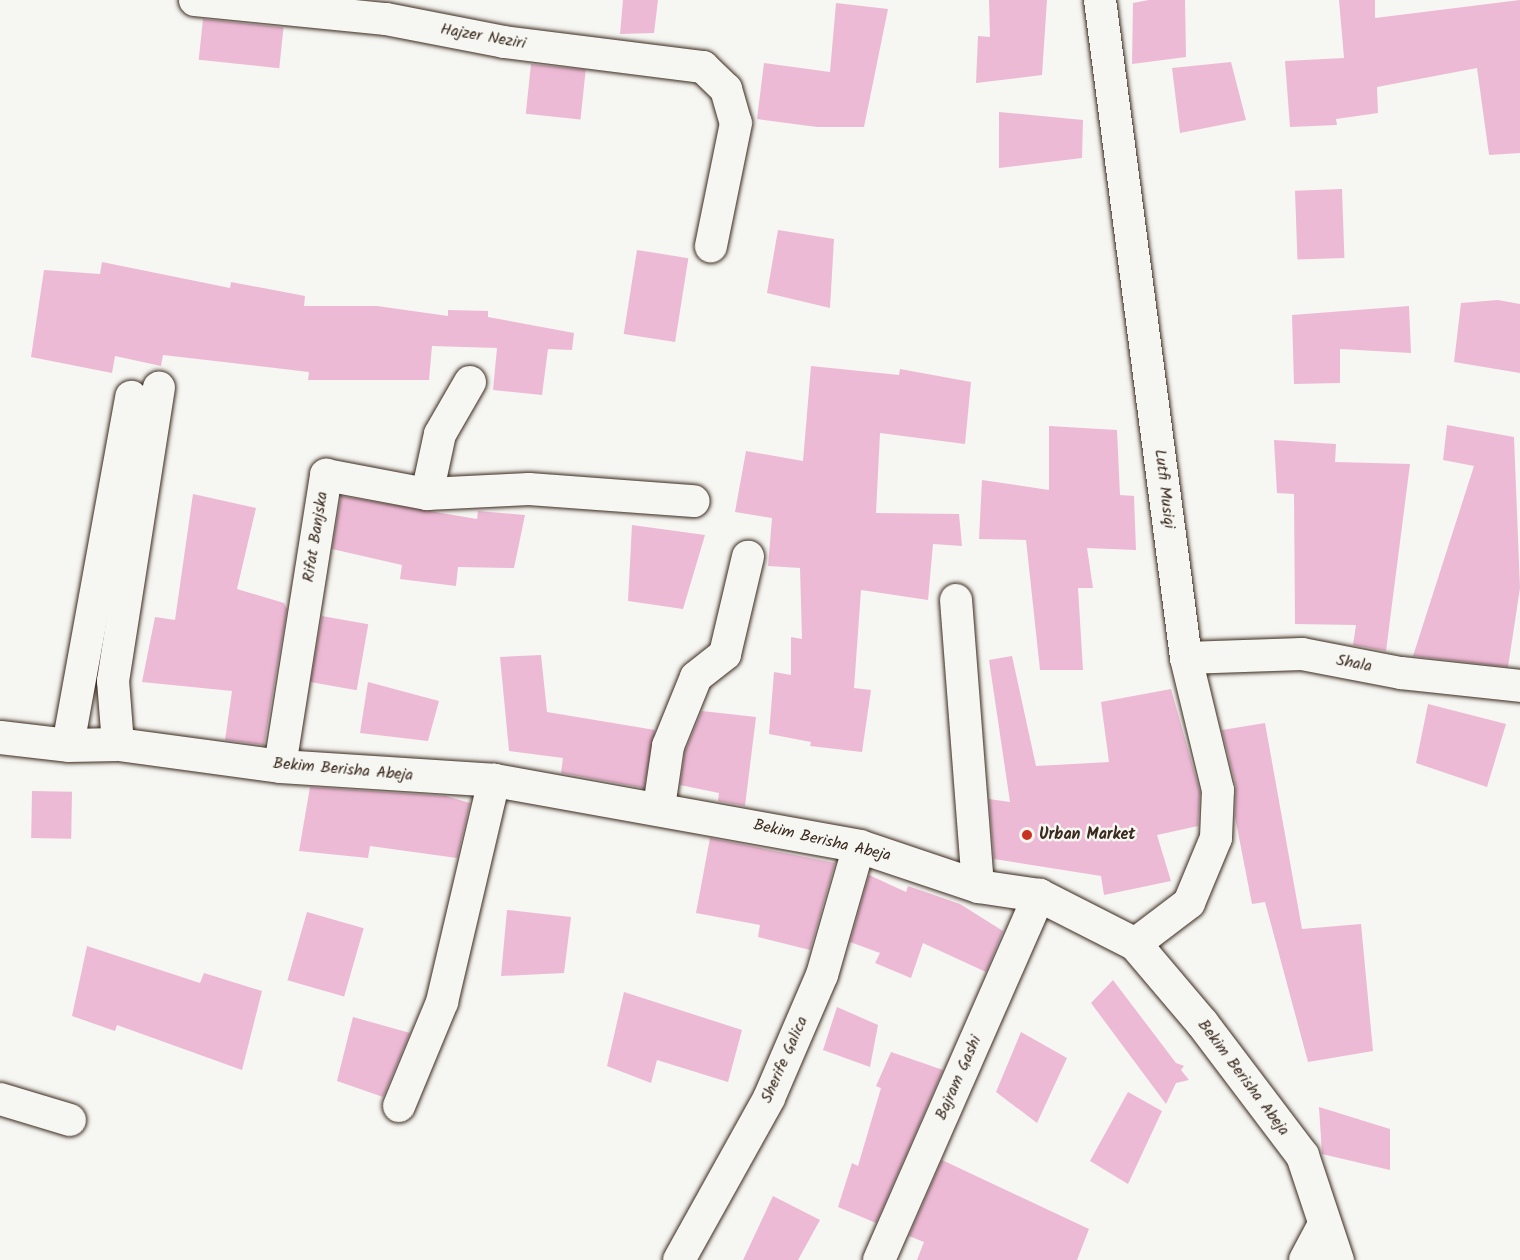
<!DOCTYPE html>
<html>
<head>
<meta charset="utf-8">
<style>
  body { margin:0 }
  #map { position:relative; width:1520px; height:1260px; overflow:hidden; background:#f6f6f2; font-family:Kalam,sans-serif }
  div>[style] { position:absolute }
  .building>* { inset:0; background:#edbad6; transform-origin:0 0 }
  .roads { filter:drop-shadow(0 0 2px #3b2a1e) drop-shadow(0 0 2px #3b2a1e) }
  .minor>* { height:32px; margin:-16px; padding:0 16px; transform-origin:16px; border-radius:16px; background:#f6f6f2 }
  .tertiary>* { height:33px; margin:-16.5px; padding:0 16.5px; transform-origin:16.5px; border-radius:16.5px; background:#f6f6f2 }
  .dots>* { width:16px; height:16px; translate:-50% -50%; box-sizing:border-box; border:3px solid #f6f6f2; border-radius:50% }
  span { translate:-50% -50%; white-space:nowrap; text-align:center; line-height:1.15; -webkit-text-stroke:5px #f6f6f2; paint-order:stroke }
  .street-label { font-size:16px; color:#3b2a1e }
  .poi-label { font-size:16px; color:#3b2a1e; font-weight:700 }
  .left { translate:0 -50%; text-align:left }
</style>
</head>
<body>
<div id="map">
  <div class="building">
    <div style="clip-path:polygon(623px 0,658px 0,654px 33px,620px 34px)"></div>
    <div style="clip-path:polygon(989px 0,1047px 0,1042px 75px,976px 83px,978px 36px,990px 37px)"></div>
    <div style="clip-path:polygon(1149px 0,1185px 0,1186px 57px,1132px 64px,1133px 3px)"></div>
    <div style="clip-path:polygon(1339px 0,1375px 0,1375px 18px,1520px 0,1520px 153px,1489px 155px,1477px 68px,1377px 87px,1378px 113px,1336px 119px,1337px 125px,1290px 127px,1285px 61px,1344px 58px)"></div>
    <div style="clip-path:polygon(836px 3px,888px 9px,864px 127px,817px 127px,757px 119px,764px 63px,830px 72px)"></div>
    <div style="left:203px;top:19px;width:81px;height:41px;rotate:6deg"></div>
    <div style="clip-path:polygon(1231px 62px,1246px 120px,1180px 133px,1172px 68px)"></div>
    <div style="left:531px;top:64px;width:55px;height:50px;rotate:6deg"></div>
    <div style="clip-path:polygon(999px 112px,1083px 120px,1082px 158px,999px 168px)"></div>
    <div style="left:1342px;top:189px;width:69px;height:47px;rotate:88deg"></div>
    <div style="clip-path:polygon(778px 230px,834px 239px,830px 308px,767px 293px)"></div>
    <div style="left:637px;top:250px;width:52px;height:85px;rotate:9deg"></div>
    <div style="clip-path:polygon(102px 262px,230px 288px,231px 282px,305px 296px,304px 306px,377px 306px,448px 316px,448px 310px,488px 311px,488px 317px,574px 333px,572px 350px,548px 349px,542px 395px,493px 390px,497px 348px,432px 346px,429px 380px,308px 380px,309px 372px,163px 355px,161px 366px,115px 356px,112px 373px,31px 357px,44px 270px,100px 274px)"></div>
    <div style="clip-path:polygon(1498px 300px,1520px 304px,1520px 373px,1454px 362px,1461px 303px)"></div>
    <div style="clip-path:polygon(1409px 306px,1411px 353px,1340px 349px,1340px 383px,1294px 384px,1292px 315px)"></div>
    <div style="clip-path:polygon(811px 366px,899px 375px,900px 369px,971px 382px,965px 444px,880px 433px,876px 513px,959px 514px,962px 546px,933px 544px,928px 600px,861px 590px,854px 688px,871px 690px,862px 752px,810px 746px,811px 742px,769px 734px,774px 672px,791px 675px,791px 637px,802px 639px,800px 568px,768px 566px,772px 518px,735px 512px,746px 451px,803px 461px)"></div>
    <div style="clip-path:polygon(1447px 425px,1514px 437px,1520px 588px,1508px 667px,1413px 656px,1474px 466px,1443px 460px)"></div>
    <div style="clip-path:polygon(1049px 426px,1117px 430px,1120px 495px,1134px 496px,1136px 550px,1087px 548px,1093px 588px,1078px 588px,1083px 670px,1040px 670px,1026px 540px,979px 539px,982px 480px,1049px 490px)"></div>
    <div style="clip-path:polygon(1274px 440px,1336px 444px,1335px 462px,1410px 464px,1386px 651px,1353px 645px,1356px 625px,1295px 624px,1294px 494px,1277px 493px)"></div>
    <div style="clip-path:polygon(193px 494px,256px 508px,237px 589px,284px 603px,287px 609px,264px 745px,225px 740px,232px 691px,142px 682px,155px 617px,175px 620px)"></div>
    <div style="clip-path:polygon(341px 496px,477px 519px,478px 511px,525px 515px,514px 568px,458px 567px,456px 586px,400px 579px,402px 565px,332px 549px)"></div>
    <div style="clip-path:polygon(632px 525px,705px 535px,683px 609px,628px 601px)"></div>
    <div style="left:322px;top:616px;width:47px;height:67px;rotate:10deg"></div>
    <div style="clip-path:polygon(541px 655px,547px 712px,655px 730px,644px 788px,561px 773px,563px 758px,509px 751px,500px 657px)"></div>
    <div style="clip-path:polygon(1012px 656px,1036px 766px,1109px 762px,1101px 702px,1171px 689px,1200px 792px,1198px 826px,1157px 835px,1171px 881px,1104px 895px,1101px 876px,994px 859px,989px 799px,1010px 802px,989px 660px)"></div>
    <div style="clip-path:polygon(368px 682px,439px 701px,428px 741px,360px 733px)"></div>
    <div style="clip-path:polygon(1428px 704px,1506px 724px,1487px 787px,1416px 763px)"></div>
    <div style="clip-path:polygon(702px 711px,756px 717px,745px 806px,718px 801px,719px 793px,680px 785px,685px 751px)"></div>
    <div style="clip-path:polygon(1265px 723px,1302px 929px,1361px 924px,1373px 1051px,1308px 1062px,1265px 902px,1252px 904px,1235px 817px,1236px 786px,1222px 730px)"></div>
    <div style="clip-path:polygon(310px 787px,446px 796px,470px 803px,457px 858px,370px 846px,368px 858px,299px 851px)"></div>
    <div style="left:32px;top:791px;width:40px;height:47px;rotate:1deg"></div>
    <div style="clip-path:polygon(710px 838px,835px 863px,810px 950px,758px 937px,760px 925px,696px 913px)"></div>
    <div style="clip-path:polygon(869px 875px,906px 892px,908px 886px,960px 904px,1003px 931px,986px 972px,923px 943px,911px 978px,875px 963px,880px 953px,850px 942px)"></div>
    <div style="clip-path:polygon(507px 910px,571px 917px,564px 973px,501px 976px)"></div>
    <div style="left:307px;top:912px;width:59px;height:71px;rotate:16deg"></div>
    <div style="clip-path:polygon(87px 946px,200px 983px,204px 973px,262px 991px,242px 1070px,117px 1025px,115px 1031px,72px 1016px)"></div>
    <div style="clip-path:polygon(1113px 980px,1176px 1063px,1184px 1066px,1181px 1070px,1189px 1080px,1176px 1083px,1166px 1104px,1091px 1003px)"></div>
    <div style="clip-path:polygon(624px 992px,742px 1030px,728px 1082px,657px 1060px,651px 1083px,607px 1066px)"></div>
    <div style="clip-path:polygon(837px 1007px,878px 1025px,870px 1067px,823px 1050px)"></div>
    <div style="clip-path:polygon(353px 1017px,410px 1033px,383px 1097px,337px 1081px)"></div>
    <div style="clip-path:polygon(1021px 1032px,1067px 1058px,1037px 1123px,996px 1092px)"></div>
    <div style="clip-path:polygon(891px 1052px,943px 1070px,876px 1223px,838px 1207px,852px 1163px,858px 1166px,881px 1088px,876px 1086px)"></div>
    <div style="clip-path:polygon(1128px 1092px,1162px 1111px,1128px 1184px,1090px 1161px)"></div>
    <div style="clip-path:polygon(1319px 1107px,1390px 1129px,1390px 1170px,1322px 1154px)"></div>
    <div style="clip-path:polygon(942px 1160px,1089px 1229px,1077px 1260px,917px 1260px,924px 1242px,909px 1236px)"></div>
    <div style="clip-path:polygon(773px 1196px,820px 1220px,798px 1260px,743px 1260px)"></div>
  </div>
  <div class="roads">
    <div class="minor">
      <div style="left:195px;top:0;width:192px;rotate:5.7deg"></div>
      <div style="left:386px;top:19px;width:120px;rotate:11deg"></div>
      <div style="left:504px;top:42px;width:201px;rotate:7.2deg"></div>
      <div style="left:703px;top:67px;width:32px;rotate:44deg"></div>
      <div style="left:726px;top:89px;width:35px;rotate:74deg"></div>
      <div style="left:736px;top:123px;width:126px;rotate:101.5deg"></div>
      <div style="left:1100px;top:0;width:664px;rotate:82.55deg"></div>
      <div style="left:1186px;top:658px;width:136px;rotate:76.4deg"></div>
      <div style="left:1218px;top:790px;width:48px;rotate:92.4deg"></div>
      <div style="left:1216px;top:838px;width:70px;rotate:112.6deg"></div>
      <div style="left:1189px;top:903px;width:68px;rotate:142.8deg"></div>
      <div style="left:427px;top:494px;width:61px;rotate:-77.8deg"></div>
      <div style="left:440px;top:434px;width:60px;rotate:-60deg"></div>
      <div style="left:956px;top:600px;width:287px;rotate:85.6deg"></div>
      <div style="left:1186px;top:658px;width:116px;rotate:-2deg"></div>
      <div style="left:1302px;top:654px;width:101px;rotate:10.9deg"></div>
      <div style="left:1401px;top:673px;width:120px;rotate:6.2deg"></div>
      <div style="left:118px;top:744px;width:63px;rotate:-94.5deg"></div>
      <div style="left:113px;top:681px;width:297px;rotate:-81.1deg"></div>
      <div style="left:68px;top:745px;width:354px;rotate:-79.7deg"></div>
      <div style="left:280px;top:766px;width:295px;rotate:-81deg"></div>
      <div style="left:326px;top:475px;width:103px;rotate:10.7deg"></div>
      <div style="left:427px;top:494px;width:102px;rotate:-2.8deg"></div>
      <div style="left:529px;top:489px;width:165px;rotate:4.2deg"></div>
      <div style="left:659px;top:807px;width:62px;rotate:-81.6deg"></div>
      <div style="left:668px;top:746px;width:74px;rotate:-67.9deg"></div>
      <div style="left:696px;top:677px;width:37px;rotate:-38deg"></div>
      <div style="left:725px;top:654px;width:100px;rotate:-76.7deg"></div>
      <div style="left:0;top:1099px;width:73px;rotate:16.7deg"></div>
      <div style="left:399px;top:1106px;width:113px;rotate:-67.5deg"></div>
      <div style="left:442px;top:1002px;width:228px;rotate:-76.8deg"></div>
      <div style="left:679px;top:1260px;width:185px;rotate:-60.9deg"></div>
      <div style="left:769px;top:1098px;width:134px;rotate:-66.7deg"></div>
      <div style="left:822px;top:975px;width:134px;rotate:-74deg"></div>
      <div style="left:879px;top:1260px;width:399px;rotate:-66.3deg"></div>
      <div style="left:1305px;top:1260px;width:40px;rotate:-62deg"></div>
    </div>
    <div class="tertiary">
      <div style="left:0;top:737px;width:68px;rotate:6.7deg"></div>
      <div style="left:68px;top:745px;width:50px;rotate:-1.1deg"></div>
      <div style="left:118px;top:744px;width:163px;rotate:7.7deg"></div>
      <div style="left:280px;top:766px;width:214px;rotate:3.7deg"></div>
      <div style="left:494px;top:780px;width:371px;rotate:10.2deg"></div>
      <div style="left:859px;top:846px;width:126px;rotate:18.6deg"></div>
      <div style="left:978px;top:886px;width:62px;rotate:8.4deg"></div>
      <div style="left:1039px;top:895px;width:108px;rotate:27deg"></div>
      <div style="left:1135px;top:944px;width:104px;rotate:49.7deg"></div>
      <div style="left:1202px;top:1023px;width:166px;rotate:52.9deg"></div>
      <div style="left:1302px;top:1155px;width:111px;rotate:71.6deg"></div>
    </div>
  </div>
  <div class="dots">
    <div style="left:1027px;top:835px;background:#c8321e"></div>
  </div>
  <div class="street-label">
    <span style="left:483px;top:37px;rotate:10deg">Hajzer Neziri</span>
    <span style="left:1164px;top:489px;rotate:83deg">Lutfi Musiqi</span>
    <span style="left:316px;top:537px;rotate:-81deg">Rifat Banjska</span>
    <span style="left:1354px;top:664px;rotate:11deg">Shala</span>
    <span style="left:343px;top:770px;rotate:5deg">Bekim Berisha Abeja</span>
    <span style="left:822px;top:841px;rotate:13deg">Bekim Berisha Abeja</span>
    <span style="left:785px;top:1060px;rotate:-66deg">Sherife Galica</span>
    <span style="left:959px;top:1078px;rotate:-66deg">Bajram Gashi</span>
    <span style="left:1243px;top:1078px;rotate:53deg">Bekim Berisha Abeja</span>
  </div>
  <div class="poi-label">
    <span class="left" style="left:1039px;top:835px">Urban Market</span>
  </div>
</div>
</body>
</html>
